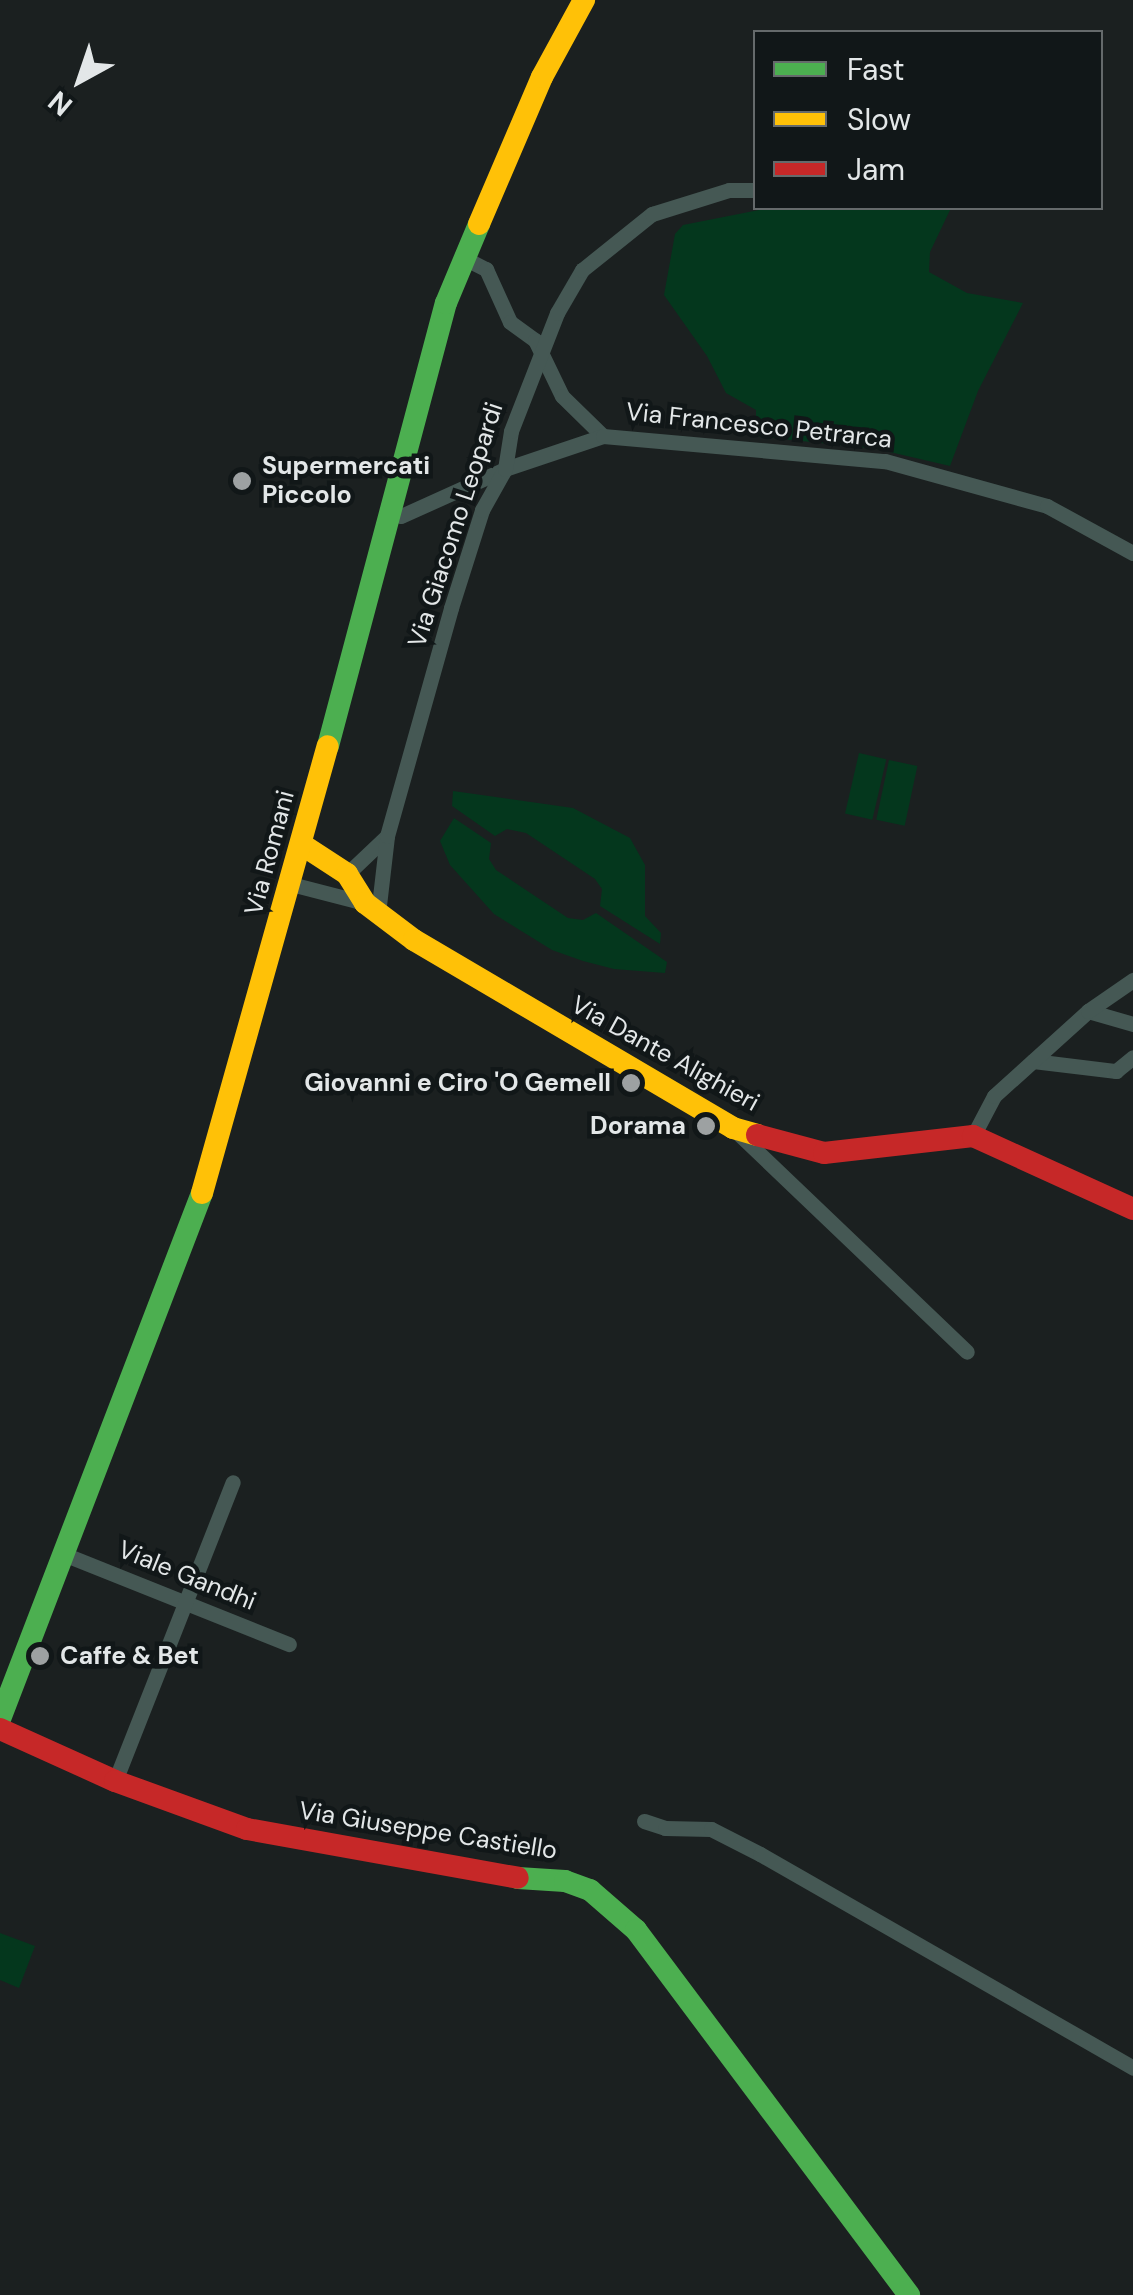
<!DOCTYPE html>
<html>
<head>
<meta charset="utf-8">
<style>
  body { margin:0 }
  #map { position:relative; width:1133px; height:2295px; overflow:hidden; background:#1b2020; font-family:"DM Sans",sans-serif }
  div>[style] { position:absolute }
  .green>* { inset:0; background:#04371d; transform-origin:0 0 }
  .street>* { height:15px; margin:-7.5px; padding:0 7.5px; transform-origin:7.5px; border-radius:7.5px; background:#455854 }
  .fast>* { height:22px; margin:-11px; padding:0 11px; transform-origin:11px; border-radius:11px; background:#4caf50 }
  .slow>* { height:22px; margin:-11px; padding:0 11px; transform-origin:11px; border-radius:11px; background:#ffc107 }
  .jam>* { height:22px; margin:-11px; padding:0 11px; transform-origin:11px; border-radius:11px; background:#c62828 }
  .dots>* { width:28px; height:28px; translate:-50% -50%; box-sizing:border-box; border:5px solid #111718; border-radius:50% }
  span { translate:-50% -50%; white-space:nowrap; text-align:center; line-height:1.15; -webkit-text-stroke:9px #111718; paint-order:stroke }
  .street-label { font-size:25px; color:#e3e7e8 }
  .poi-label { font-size:25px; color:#e3e7e8; font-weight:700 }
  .left { translate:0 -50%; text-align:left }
  .right { translate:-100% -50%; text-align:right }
  .legend { position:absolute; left:753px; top:30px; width:350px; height:180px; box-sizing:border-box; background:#111718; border:2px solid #656a6b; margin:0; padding:12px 18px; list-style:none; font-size:30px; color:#e3e7e8 }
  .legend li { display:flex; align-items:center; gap:20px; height:50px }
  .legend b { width:50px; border:2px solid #656a6b }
  .north { position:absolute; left:30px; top:30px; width:100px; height:100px; -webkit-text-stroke:8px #111718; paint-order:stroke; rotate:220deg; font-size:28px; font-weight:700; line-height:40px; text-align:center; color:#e3e7e8 }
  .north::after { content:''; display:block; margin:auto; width:35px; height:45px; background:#e3e7e8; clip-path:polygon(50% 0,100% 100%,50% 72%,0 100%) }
</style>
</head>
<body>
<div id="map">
  <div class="green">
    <div style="clip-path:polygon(769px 208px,951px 208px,930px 252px,929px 272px,967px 293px,1023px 303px,978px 391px,950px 466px,877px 449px,756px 436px,756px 410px,726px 393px,707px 356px,664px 295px,675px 234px,683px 225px)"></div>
    <div style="left:859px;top:753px;width:28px;height:62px;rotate:13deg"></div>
    <div style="left:889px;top:760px;width:29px;height:61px;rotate:12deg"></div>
    <div style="clip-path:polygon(453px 791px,573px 808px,630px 838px,645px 865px,645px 916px,661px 933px,660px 944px,600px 906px,602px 889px,595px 879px,526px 833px,507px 829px,495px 836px,452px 806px)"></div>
    <div style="clip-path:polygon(454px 818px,491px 843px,489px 859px,496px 870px,568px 918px,583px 920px,596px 913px,667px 962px,665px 973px,614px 969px,583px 961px,552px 950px,494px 914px,450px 865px,440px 841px)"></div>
    <div style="clip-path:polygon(0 1933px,35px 1946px,19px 1988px,0 1980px)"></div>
  </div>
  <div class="street">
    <div style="left:464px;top:258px;width:25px;rotate:27deg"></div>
    <div style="left:486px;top:269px;width:58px;rotate:65.6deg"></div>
    <div style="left:510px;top:322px;width:31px;rotate:36deg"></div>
    <div style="left:535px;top:340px;width:62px;rotate:64.3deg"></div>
    <div style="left:562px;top:396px;width:57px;rotate:44.3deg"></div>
    <div style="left:390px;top:513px;width:11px;rotate:15deg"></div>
    <div style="left:401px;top:516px;width:114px;rotate:-24.3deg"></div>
    <div style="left:505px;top:469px;width:103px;rotate:-18.6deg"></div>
    <div style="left:603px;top:436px;width:283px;rotate:5.1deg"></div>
    <div style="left:885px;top:461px;width:168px;rotate:15.5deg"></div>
    <div style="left:1047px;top:506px;width:98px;rotate:28.7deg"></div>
    <div style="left:347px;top:874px;width:55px;rotate:-43.5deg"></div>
    <div style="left:291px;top:884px;width:76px;rotate:14.4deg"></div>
    <div style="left:378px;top:914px;width:79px;rotate:-83.4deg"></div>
    <div style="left:387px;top:836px;width:237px;rotate:-74.3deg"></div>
    <div style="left:451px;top:608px;width:103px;rotate:-72.4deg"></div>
    <div style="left:482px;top:510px;width:47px;rotate:-60.7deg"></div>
    <div style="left:505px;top:469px;width:38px;rotate:-81deg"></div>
    <div style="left:511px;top:431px;width:127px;rotate:-68.7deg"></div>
    <div style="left:557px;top:313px;width:50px;rotate:-59.8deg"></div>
    <div style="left:582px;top:270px;width:90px;rotate:-38.7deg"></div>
    <div style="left:652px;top:214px;width:81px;rotate:-17.3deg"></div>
    <div style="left:729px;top:190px;width:27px"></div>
    <div style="left:1088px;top:1011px;width:47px;rotate:16.1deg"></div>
    <div style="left:1033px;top:1061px;width:84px;rotate:6.9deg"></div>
    <div style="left:1116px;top:1071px;width:22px;rotate:-39deg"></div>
    <div style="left:739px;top:1134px;width:315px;rotate:43.7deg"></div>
    <div style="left:973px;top:1136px;width:45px;rotate:-62.3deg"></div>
    <div style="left:994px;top:1096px;width:127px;rotate:-42.1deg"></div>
    <div style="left:1088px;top:1011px;width:55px;rotate:-34.6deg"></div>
    <div style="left:66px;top:1555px;width:240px;rotate:21.8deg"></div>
    <div style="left:115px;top:1781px;width:321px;rotate:-68.5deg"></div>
    <div style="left:644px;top:1821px;width:22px;rotate:18deg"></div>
    <div style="left:665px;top:1828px;width:46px;rotate:1.2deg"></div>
    <div style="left:711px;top:1829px;width:55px;rotate:27deg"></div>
    <div style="left:760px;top:1854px;width:430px;rotate:29.8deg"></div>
  </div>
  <div class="fast">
    <div style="left:328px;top:746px;width:458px;rotate:-75.1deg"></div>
    <div style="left:446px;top:303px;width:86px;rotate:-67.3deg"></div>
    <div style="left:0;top:1719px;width:563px;rotate:-68.99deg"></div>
    <div style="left:518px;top:1878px;width:47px;rotate:3.7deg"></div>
    <div style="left:565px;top:1881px;width:27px;rotate:20deg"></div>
    <div style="left:590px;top:1890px;width:61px;rotate:41deg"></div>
    <div style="left:636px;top:1930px;width:456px;rotate:53.2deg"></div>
  </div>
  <div class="slow">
    <div style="left:479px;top:224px;width:160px;rotate:-66.8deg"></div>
    <div style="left:542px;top:77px;width:88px;rotate:-61.4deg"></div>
    <div style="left:301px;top:844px;width:55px;rotate:33.1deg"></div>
    <div style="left:347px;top:874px;width:34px;rotate:58deg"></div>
    <div style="left:365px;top:903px;width:61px;rotate:37.1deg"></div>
    <div style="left:414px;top:940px;width:370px;rotate:30.5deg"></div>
    <div style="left:733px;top:1128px;width:25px;rotate:16deg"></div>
    <div style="left:202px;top:1193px;width:464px;rotate:-74.3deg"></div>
  </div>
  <div class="jam">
    <div style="left:757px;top:1135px;width:69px;rotate:15deg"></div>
    <div style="left:824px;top:1153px;width:150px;rotate:-6.5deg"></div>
    <div style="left:973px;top:1136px;width:176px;rotate:24.5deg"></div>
    <div style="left:0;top:1729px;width:126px;rotate:24.3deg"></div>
    <div style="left:115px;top:1781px;width:140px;rotate:20deg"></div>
    <div style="left:247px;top:1829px;width:275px;rotate:10.2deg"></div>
  </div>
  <div class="dots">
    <div style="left:242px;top:481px;background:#9da1a2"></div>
    <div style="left:631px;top:1083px;background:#9da1a2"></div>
    <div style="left:706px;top:1126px;background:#9da1a2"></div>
    <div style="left:40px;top:1656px;background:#9da1a2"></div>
  </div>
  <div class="street-label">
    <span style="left:759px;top:426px;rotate:6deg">Via Francesco Petrarca</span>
    <span style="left:456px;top:525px;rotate:-72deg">Via Giacomo Leopardi</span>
    <span style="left:270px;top:853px;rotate:-75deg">Via Romani</span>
    <span style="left:665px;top:1054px;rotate:29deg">Via Dante Alighieri</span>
    <span style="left:187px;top:1576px;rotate:22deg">Viale Gandhi</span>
    <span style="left:428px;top:1831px;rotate:9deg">Via Giuseppe Castiello</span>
  </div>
  <div class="poi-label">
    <span class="left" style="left:262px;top:481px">Supermercati<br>Piccolo</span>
    <span class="right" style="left:611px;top:1083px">Giovanni e Ciro 'O Gemell</span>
    <span class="right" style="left:686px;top:1126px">Dorama</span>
    <span class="left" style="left:60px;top:1656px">Caffe &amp; Bet</span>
  </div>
  <ul class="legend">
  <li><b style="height:12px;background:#4caf50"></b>Fast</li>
  <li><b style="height:12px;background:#ffc107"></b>Slow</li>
  <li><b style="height:12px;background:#c62828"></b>Jam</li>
  </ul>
  <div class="north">N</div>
</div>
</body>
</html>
